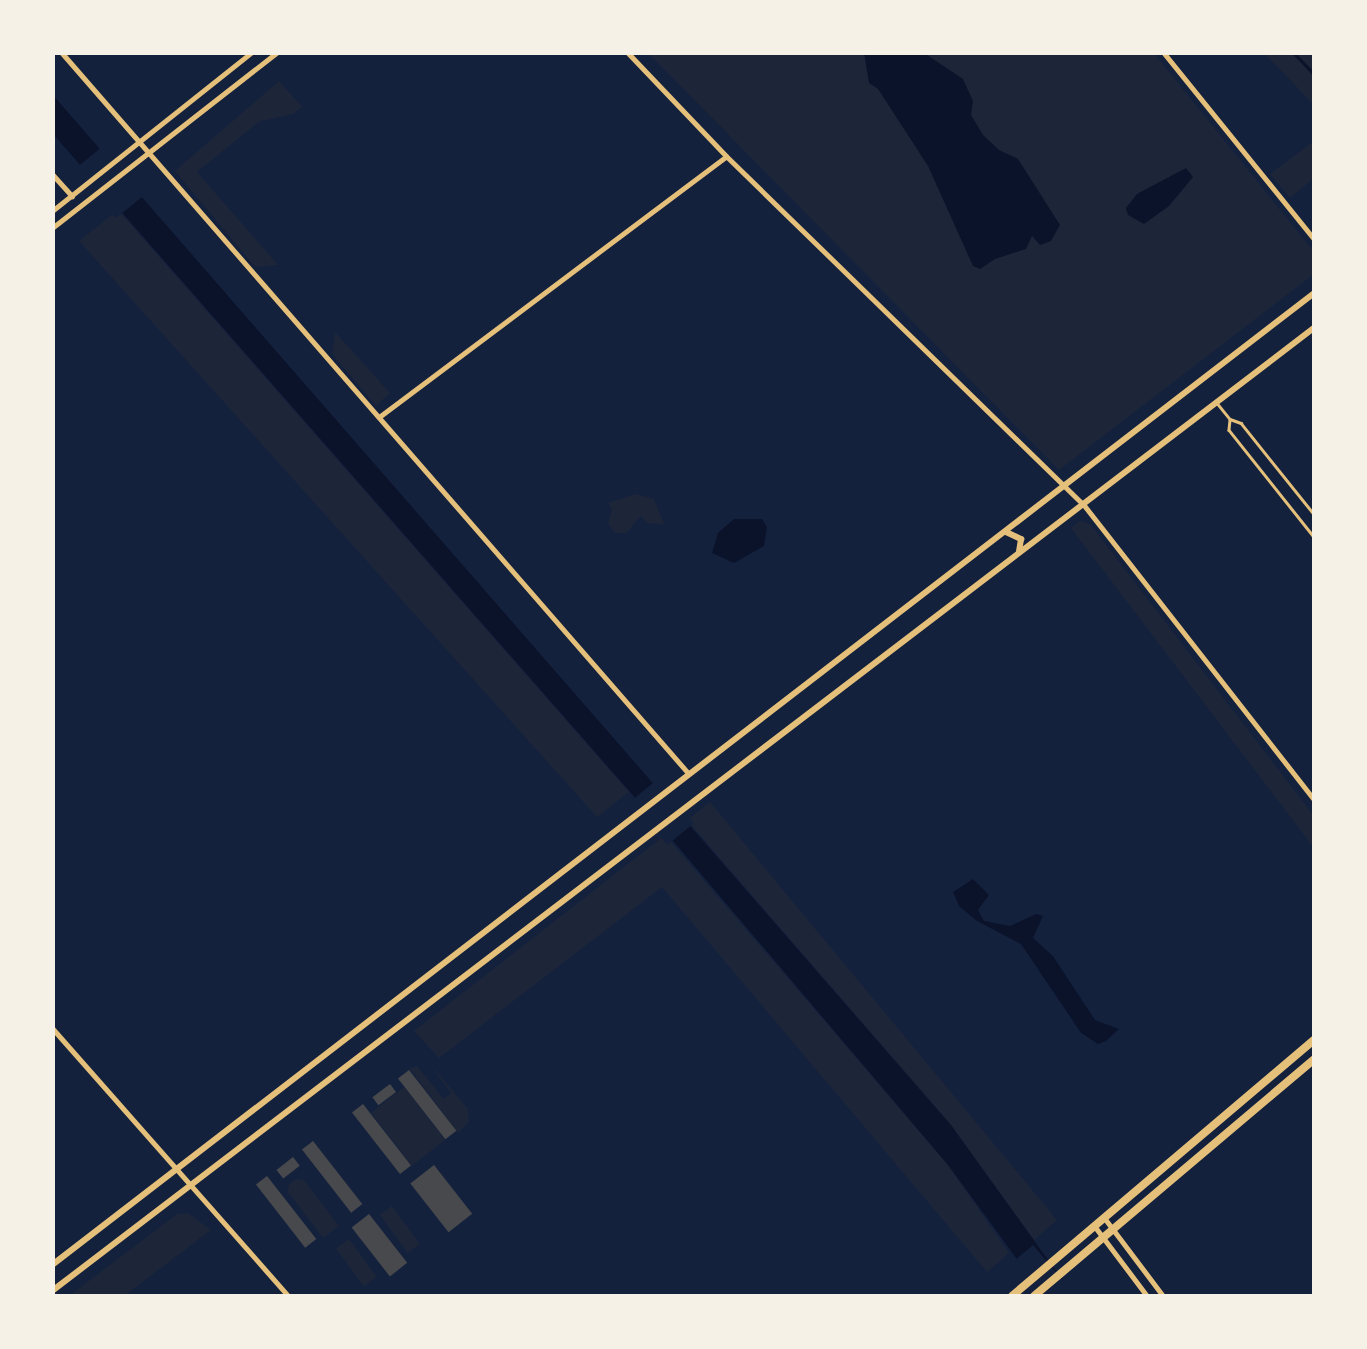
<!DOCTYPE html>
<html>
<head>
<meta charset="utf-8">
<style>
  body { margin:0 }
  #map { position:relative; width:1367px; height:1349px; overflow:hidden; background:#14213d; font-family:Raleway,sans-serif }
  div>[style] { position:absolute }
  .green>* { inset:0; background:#1d2539; transform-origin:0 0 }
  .water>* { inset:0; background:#0b132b }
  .pier>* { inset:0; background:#14213d; transform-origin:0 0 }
  .stream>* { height:2.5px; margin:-1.25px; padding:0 1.25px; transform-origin:1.25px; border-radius:1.25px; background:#0b132b }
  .building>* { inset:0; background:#48494c; transform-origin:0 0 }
  .service>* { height:2.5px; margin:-1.25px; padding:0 1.25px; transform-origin:1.25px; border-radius:1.25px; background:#e5c07b }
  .minor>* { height:5px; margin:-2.5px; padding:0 2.5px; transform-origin:2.5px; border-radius:2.5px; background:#e5c07b }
  .tertiary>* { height:5px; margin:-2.5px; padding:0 2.5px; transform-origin:2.5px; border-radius:2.5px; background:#e5c07b }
  .secondary>* { height:6px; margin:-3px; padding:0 3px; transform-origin:3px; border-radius:3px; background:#e5c07b }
  .trunk>* { height:8px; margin:-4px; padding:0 4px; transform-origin:4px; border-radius:4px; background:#e5c07b }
  span { translate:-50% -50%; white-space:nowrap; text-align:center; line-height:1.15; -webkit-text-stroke:10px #f6f1e7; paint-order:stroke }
  .frame { position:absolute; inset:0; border:55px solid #f6f1e7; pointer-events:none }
</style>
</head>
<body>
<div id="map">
  <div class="green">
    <div style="clip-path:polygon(648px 53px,1154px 53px,1314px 252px,1314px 274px,1059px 470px)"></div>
    <div style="clip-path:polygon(1264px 53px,1314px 53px,1314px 105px)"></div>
    <div style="clip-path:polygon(279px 81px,302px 107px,293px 114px,260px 121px,197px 172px,278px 265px,255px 267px,175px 171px)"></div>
    <div style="clip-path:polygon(1314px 141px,1314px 178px,1290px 198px,1270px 174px)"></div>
    <div style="clip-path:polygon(118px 210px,629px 792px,597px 817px,79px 241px)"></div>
    <div style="clip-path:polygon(335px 332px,390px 393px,376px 406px,332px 354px)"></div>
    <div style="clip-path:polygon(636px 494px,654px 499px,664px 524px,648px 523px,640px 516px,627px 533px,615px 533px,608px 523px,612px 509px,608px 503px)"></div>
    <div style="clip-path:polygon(1080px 521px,1090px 524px,1314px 816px,1314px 848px,1071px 528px)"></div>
    <div style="clip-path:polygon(710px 802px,1057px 1220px,1034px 1240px,951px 1125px,687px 820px)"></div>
    <div style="clip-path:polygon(665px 835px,948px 1165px,1009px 1253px,987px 1272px,662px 887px,439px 1058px,414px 1031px)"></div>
    <div style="clip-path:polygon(426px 1059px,468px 1109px,469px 1122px,458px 1133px,410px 1069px,400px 1072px,417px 1066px,444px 1099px,451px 1093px)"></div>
    <div style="left:404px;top:1087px;width:67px;height:42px;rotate:52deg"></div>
    <div style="clip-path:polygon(296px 1179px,304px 1180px,339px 1226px,323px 1238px,288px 1192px,289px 1184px)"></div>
    <div style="left:392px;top:1206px;width:47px;height:15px;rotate:54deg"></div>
    <div style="clip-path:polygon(188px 1213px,211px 1230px,124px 1296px,69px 1296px,177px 1214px)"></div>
    <div style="left:349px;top:1239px;width:47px;height:16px;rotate:54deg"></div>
  </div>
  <div class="water">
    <div style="clip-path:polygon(864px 53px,924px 53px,963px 79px,973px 101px,971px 115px,983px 135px,999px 150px,1018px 159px,1060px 225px,1051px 241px,1040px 245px,1032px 236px,1026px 249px,995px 259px,980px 269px,973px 266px,928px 166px,878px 89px,869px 83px)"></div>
    <div style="clip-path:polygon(52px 94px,951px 1125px,1074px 1296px,1044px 1296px,948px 1165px,673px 841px,53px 134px)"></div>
    <div style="clip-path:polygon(1186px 168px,1193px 177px,1169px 206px,1144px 224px,1128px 215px,1126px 208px,1137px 194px)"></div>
    <div style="clip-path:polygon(734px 519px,762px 519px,767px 527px,764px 546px,734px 563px,712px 553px,718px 533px)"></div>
    <div style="clip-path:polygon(973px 879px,989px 895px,978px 910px,984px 921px,1010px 926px,1036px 914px,1043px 916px,1033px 938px,1053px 956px,1095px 1020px,1119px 1029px,1106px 1041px,1098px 1044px,1081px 1033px,1021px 944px,977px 921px,959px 906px,953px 892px)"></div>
  </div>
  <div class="pier">
    <div style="left:102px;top:147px;width:64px;height:34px;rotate:51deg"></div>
    <div style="left:658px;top:779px;width:57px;height:34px;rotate:51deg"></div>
    <div style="clip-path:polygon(1033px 1245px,1076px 1296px,1043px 1296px,1014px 1261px)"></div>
  </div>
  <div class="stream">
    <div style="left:1293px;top:52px;width:30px;rotate:46deg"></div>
  </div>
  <div class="building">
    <div style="left:409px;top:1070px;width:77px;height:14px;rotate:52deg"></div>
    <div style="left:390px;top:1084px;width:10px;height:22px;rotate:53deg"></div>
    <div style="left:363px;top:1104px;width:78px;height:14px;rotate:52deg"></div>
    <div style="left:313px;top:1141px;width:80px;height:14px;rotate:52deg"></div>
    <div style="left:293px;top:1157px;width:11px;height:21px;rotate:52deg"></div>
    <div style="left:434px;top:1165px;width:62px;height:30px;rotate:52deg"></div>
    <div style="left:267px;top:1176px;width:80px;height:14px;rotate:52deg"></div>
    <div style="left:369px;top:1214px;width:62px;height:22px;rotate:52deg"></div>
  </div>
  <div class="service">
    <div style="left:1217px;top:403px;width:21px;rotate:51deg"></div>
    <div style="left:1230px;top:419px;width:12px;rotate:20deg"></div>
    <div style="left:1241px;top:423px;width:117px;rotate:51.3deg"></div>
    <div style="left:1230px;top:420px;width:10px;rotate:96deg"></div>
    <div style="left:1229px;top:430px;width:137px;rotate:51.5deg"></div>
  </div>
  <div class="minor">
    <div style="left:627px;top:52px;width:144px;rotate:46.4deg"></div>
    <div style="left:726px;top:156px;width:499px;rotate:44.3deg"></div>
    <div style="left:52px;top:174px;width:30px;rotate:48deg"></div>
    <div style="left:379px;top:417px;width:434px;rotate:-36.9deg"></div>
  </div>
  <div class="tertiary">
    <div style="left:61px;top:52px;width:955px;rotate:48.99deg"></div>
    <div style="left:1163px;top:52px;width:240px;rotate:51.1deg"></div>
    <div style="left:52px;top:211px;width:256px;rotate:-38.5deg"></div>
    <div style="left:52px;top:228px;width:286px;rotate:-38deg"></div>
    <div style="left:1083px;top:504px;width:375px;rotate:52deg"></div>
    <div style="left:52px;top:1028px;width:357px;rotate:48.6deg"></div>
    <div style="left:1105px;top:1219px;width:96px;rotate:53deg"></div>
    <div style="left:1095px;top:1227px;width:86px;rotate:53deg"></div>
  </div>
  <div class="secondary">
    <div style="left:1006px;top:532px;width:17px;rotate:25deg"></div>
    <div style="left:1021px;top:539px;width:13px;rotate:99deg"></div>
    <div style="left:52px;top:1265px;width:1593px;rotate:-37.6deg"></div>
    <div style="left:52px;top:1291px;width:1587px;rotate:-37.35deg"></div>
  </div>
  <div class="trunk">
    <div style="left:1012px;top:1296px;width:396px;rotate:-40.3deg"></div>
    <div style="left:1034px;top:1296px;width:367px;rotate:-40.2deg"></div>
  </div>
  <div class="frame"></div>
</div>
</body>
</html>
